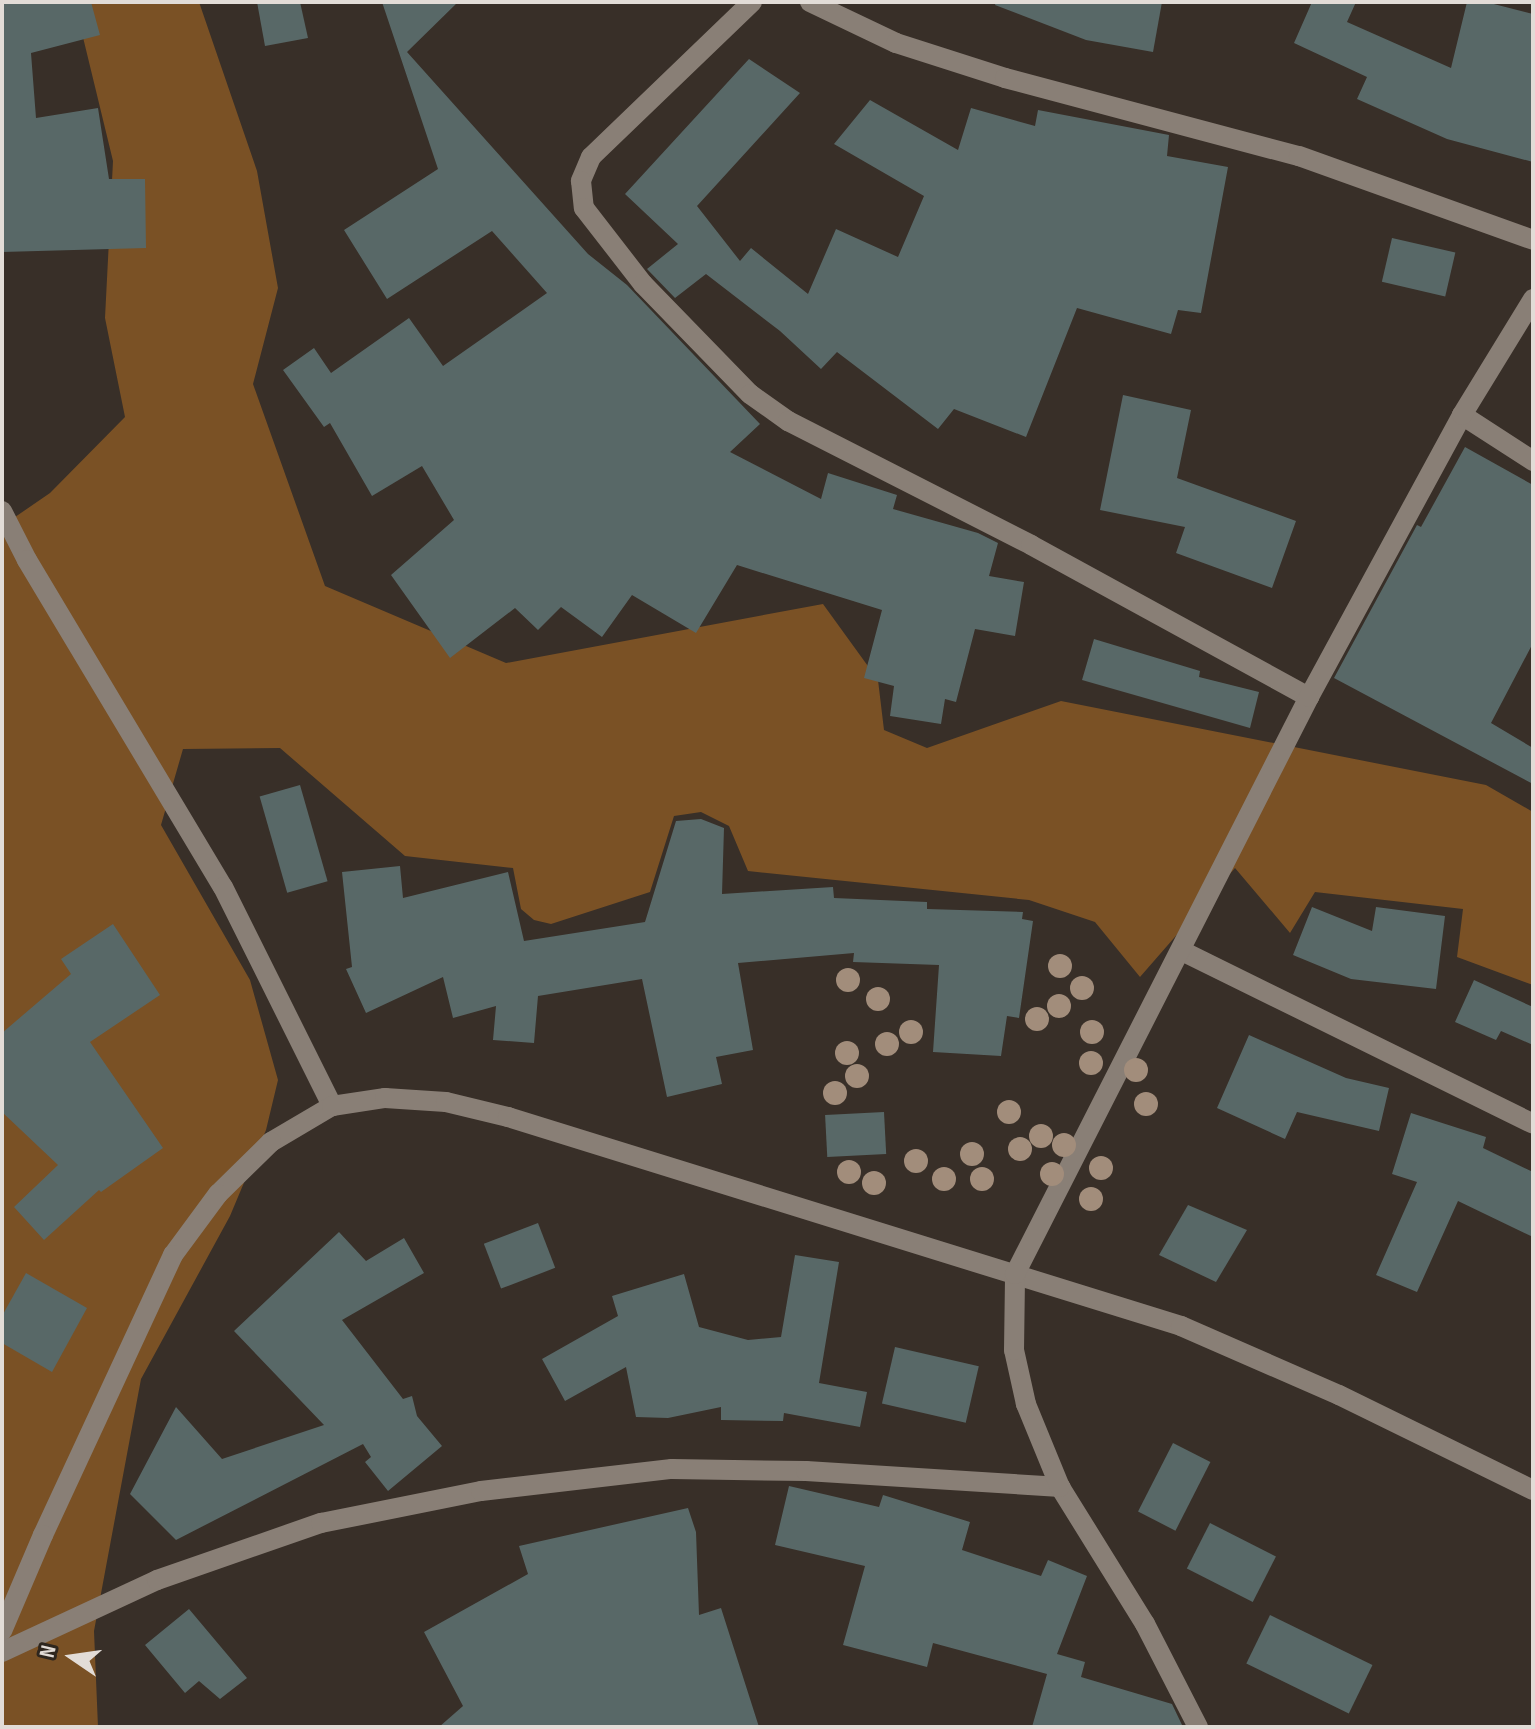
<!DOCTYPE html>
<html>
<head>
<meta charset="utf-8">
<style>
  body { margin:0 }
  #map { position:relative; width:1535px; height:1729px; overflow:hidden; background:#382f28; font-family:"Sofia Sans Condensed",sans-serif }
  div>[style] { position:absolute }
  .green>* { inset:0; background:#7a5125 }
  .building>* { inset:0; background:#586867; transform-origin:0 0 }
  .minor>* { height:20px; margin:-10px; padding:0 10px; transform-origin:10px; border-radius:10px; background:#897f76 }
  .trees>* { width:24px; height:24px; margin:-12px; border-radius:50%; background:#a28d7b }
  span { translate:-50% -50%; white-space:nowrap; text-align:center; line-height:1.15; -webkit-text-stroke:7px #2e261e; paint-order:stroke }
  .frame { position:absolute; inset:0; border:4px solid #e2dcd7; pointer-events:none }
  .north { position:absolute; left:32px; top:1617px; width:80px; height:80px; -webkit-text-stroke:6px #2e261e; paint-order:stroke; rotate:283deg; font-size:22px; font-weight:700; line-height:32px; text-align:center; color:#e2dcd7 }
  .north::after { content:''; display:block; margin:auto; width:28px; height:36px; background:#e2dcd7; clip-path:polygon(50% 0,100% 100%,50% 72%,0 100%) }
</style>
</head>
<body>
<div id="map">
  <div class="green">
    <div style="clip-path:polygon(78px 2px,199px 2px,257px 171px,278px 288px,253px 384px,325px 586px,506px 663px,823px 604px,878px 680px,884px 730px,927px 748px,1061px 701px,1486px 785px,1533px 812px,1533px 985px,1457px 957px,1463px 909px,1315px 892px,1290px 933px,1235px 868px,1140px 977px,1095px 922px,1029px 900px,748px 871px,729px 826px,701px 812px,674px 816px,650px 892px,551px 924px,534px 920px,521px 909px,513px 868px,405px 856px,280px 748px,183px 749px,161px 825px,250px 980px,278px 1080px,266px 1130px,230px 1216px,141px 1379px,94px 1631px,98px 1727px,2px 1727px,2px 526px,50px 493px,125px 417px,105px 318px,113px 161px,80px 25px)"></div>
  </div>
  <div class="building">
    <div style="clip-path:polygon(2px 2px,91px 2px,100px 35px,31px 53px,36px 118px,98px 108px,109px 179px,145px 179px,146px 248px,2px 252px)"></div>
    <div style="clip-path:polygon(257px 2px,300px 2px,308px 38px,265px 46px)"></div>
    <div style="clip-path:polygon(382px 2px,458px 2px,407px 52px,588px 254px,627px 285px,760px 424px,730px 452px,821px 499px,828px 473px,897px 495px,893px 509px,978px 533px,998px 543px,989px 576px,1024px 582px,1015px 636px,975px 629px,956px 702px,945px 699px,941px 724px,890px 716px,894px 686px,864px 678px,882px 610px,737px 565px,696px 633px,632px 595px,602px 637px,561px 607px,538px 630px,515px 608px,450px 658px,391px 575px,454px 520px,422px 466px,372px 496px,330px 423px,324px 427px,283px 370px,314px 348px,331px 373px,409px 318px,443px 366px,547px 293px,492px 231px,387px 299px,344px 230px,438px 169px)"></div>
    <div style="clip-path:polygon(996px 2px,1162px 2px,1153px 52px,1086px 40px,995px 5px)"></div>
    <div style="clip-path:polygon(1312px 2px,1356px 2px,1347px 22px,1451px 68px,1467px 2px,1486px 2px,1533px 14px,1533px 162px,1447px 139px,1357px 99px,1367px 77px,1294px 43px)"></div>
    <div style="clip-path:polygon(749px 59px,800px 93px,697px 206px,740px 261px,751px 248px,808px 294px,836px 229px,898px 257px,924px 196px,834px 144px,870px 100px,958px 150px,971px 108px,1035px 126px,1038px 110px,1169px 135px,1167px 156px,1228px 167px,1201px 313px,1178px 310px,1171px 334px,1077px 308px,1026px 437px,954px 409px,938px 429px,837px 352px,821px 369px,780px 331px,706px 274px,675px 298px,647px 269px,678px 244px,625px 194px)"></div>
    <div style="left:1392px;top:238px;width:65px;height:45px;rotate:13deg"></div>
    <div style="clip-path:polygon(1123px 395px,1191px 410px,1177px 478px,1296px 521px,1272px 588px,1176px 553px,1185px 527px,1100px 510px)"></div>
    <div style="clip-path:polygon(1465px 447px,1533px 485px,1533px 643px,1491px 723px,1533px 748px,1533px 784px,1334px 678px,1417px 525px,1421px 527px)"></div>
    <div style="clip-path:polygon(1094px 639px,1200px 671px,1199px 677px,1259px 692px,1250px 728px,1082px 680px)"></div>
    <div style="left:300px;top:785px;width:100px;height:42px;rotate:74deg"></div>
    <div style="clip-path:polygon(701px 819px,724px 828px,722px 894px,833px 887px,834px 898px,927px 902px,927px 909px,1023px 912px,1022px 919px,1033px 921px,1019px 1018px,1007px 1016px,1001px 1056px,933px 1052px,939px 965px,853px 962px,854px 953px,738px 963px,753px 1050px,716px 1057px,722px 1084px,667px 1097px,642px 979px,538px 996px,534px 1043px,493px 1040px,496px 1006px,453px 1018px,443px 977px,366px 1013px,346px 969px,352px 967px,342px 872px,400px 866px,403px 898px,508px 872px,524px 941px,645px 922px,676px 821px)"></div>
    <div style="clip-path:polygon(1312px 907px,1372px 931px,1376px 907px,1445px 916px,1436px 989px,1351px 979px,1293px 955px)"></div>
    <div style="clip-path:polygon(113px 924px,160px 995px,90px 1042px,163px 1148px,101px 1192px,99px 1190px,44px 1240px,14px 1207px,58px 1165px,2px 1112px,2px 1033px,71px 974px,61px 959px)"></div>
    <div style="clip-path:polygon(1474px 980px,1533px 1007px,1533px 1045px,1501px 1031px,1496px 1040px,1455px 1022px)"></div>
    <div style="clip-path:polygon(1249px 1035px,1346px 1078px,1389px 1088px,1379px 1131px,1297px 1112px,1285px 1139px,1217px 1108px)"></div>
    <div style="left:884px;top:1112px;width:42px;height:59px;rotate:87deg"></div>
    <div style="clip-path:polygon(1411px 1113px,1486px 1137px,1483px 1148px,1533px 1172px,1533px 1237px,1458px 1201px,1417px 1292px,1376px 1275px,1417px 1182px,1392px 1174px)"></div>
    <div style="clip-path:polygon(1188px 1205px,1247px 1230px,1216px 1282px,1159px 1255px)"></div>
    <div style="left:538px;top:1223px;width:48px;height:58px;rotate:69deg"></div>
    <div style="clip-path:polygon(339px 1232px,366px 1261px,404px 1238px,424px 1273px,342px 1320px,403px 1399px,412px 1396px,417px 1416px,442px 1446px,388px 1491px,365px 1462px,371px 1457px,363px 1444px,176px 1540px,130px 1494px,176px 1407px,222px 1459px,324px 1425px,234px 1331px)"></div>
    <div style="clip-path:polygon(795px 1255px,839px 1262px,819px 1383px,867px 1392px,860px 1427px,784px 1413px,783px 1421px,721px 1420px,721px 1407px,668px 1418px,636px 1417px,626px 1367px,565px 1401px,542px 1359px,618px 1316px,612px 1296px,684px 1274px,699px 1327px,748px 1340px,781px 1337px)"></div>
    <div style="clip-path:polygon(26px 1273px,87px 1308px,52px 1372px,2px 1343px,2px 1316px)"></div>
    <div style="left:895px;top:1347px;width:86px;height:58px;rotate:13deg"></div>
    <div style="left:1173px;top:1443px;width:42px;height:77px;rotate:27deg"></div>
    <div style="clip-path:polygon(789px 1486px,879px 1507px,883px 1495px,970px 1522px,962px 1550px,1041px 1576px,1048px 1560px,1087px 1576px,1057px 1654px,1085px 1662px,1081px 1677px,1172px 1704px,1183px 1727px,1032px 1727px,1047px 1674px,933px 1643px,927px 1667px,843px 1645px,865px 1566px,775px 1545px)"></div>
    <div style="clip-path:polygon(688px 1508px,696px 1532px,699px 1615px,721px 1608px,759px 1727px,439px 1727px,463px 1706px,424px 1632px,528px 1574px,519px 1546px)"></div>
    <div style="left:1210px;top:1523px;width:74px;height:51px;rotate:27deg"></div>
    <div style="clip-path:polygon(189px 1609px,247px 1678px,220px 1699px,199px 1681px,185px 1693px,145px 1645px)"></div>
    <div style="left:1270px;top:1615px;width:114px;height:54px;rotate:26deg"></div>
  </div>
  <div class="minor">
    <div style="left:752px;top:2px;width:223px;rotate:136.1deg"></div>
    <div style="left:591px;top:157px;width:26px;rotate:113deg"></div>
    <div style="left:581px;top:181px;width:27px;rotate:84deg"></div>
    <div style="left:584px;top:208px;width:96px;rotate:52.2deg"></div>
    <div style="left:643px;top:284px;width:153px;rotate:45.8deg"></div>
    <div style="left:750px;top:394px;width:47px;rotate:35.4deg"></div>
    <div style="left:788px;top:421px;width:273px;rotate:27deg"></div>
    <div style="left:1031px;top:545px;width:317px;rotate:28.7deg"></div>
    <div style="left:810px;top:2px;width:95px;rotate:25.5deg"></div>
    <div style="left:896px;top:43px;width:114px;rotate:17.8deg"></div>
    <div style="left:1005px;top:78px;width:304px;rotate:14.9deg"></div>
    <div style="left:1299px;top:156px;width:249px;rotate:19.7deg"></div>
    <div style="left:1462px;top:415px;width:85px;rotate:32.9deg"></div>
    <div style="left:2px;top:511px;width:55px;rotate:63deg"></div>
    <div style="left:27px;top:560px;width:381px;rotate:59.1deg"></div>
    <div style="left:223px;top:887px;width:245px;rotate:63.5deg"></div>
    <div style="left:332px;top:1106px;width:71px;rotate:149.5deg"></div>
    <div style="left:271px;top:1142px;width:74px;rotate:135.5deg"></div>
    <div style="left:218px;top:1194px;width:76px;rotate:126.4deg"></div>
    <div style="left:173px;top:1255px;width:309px;rotate:114.9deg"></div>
    <div style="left:43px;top:1535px;width:104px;rotate:113.1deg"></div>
    <div style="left:1182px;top:951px;width:391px;rotate:26.2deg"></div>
    <div style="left:332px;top:1106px;width:54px;rotate:-8.6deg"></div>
    <div style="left:385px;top:1098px;width:61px;rotate:3.8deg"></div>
    <div style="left:446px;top:1102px;width:64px;rotate:13.6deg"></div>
    <div style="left:508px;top:1117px;width:705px;rotate:17.25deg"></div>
    <div style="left:1181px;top:1326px;width:172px;rotate:23.6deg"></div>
    <div style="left:1339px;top:1395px;width:216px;rotate:26.1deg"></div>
    <div style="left:2px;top:1652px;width:171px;rotate:-24.9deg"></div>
    <div style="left:157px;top:1580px;width:174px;rotate:-19.2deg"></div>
    <div style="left:321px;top:1523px;width:163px;rotate:-11.3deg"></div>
    <div style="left:481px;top:1491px;width:192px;rotate:-6.6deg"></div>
    <div style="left:672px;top:1469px;width:134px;rotate:0.9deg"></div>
    <div style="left:806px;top:1471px;width:255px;rotate:3.6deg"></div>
    <div style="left:1198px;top:1727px;width:116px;rotate:-117.2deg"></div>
    <div style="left:1145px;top:1624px;width:161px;rotate:-121.8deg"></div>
    <div style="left:1060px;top:1487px;width:90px;rotate:-112.3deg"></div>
    <div style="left:1026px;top:1404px;width:55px;rotate:-102.5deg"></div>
    <div style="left:1014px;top:1350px;width:76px;rotate:-89.2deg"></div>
    <div style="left:1015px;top:1274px;width:648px;rotate:-63deg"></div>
    <div style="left:1309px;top:697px;width:321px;rotate:-61.5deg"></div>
    <div style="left:1462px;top:415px;width:136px;rotate:-58.5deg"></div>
  </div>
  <div class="trees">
    <div style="left:1060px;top:966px"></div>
    <div style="left:848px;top:980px"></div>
    <div style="left:1082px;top:988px"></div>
    <div style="left:878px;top:999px"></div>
    <div style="left:1059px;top:1006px"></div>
    <div style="left:1037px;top:1019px"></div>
    <div style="left:911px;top:1032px"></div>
    <div style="left:1092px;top:1032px"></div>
    <div style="left:887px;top:1044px"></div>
    <div style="left:847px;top:1053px"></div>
    <div style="left:1091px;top:1063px"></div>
    <div style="left:1136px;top:1070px"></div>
    <div style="left:857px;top:1076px"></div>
    <div style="left:835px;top:1093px"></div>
    <div style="left:1146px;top:1104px"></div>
    <div style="left:1009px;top:1112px"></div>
    <div style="left:1041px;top:1136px"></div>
    <div style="left:1064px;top:1145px"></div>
    <div style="left:1020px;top:1149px"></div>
    <div style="left:972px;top:1154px"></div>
    <div style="left:916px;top:1161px"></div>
    <div style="left:1101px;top:1168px"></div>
    <div style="left:849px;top:1172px"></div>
    <div style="left:1052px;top:1174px"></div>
    <div style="left:944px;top:1179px"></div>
    <div style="left:982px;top:1179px"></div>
    <div style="left:874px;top:1183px"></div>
    <div style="left:1091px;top:1199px"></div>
  </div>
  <div class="frame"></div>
  <div class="north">N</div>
</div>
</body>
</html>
